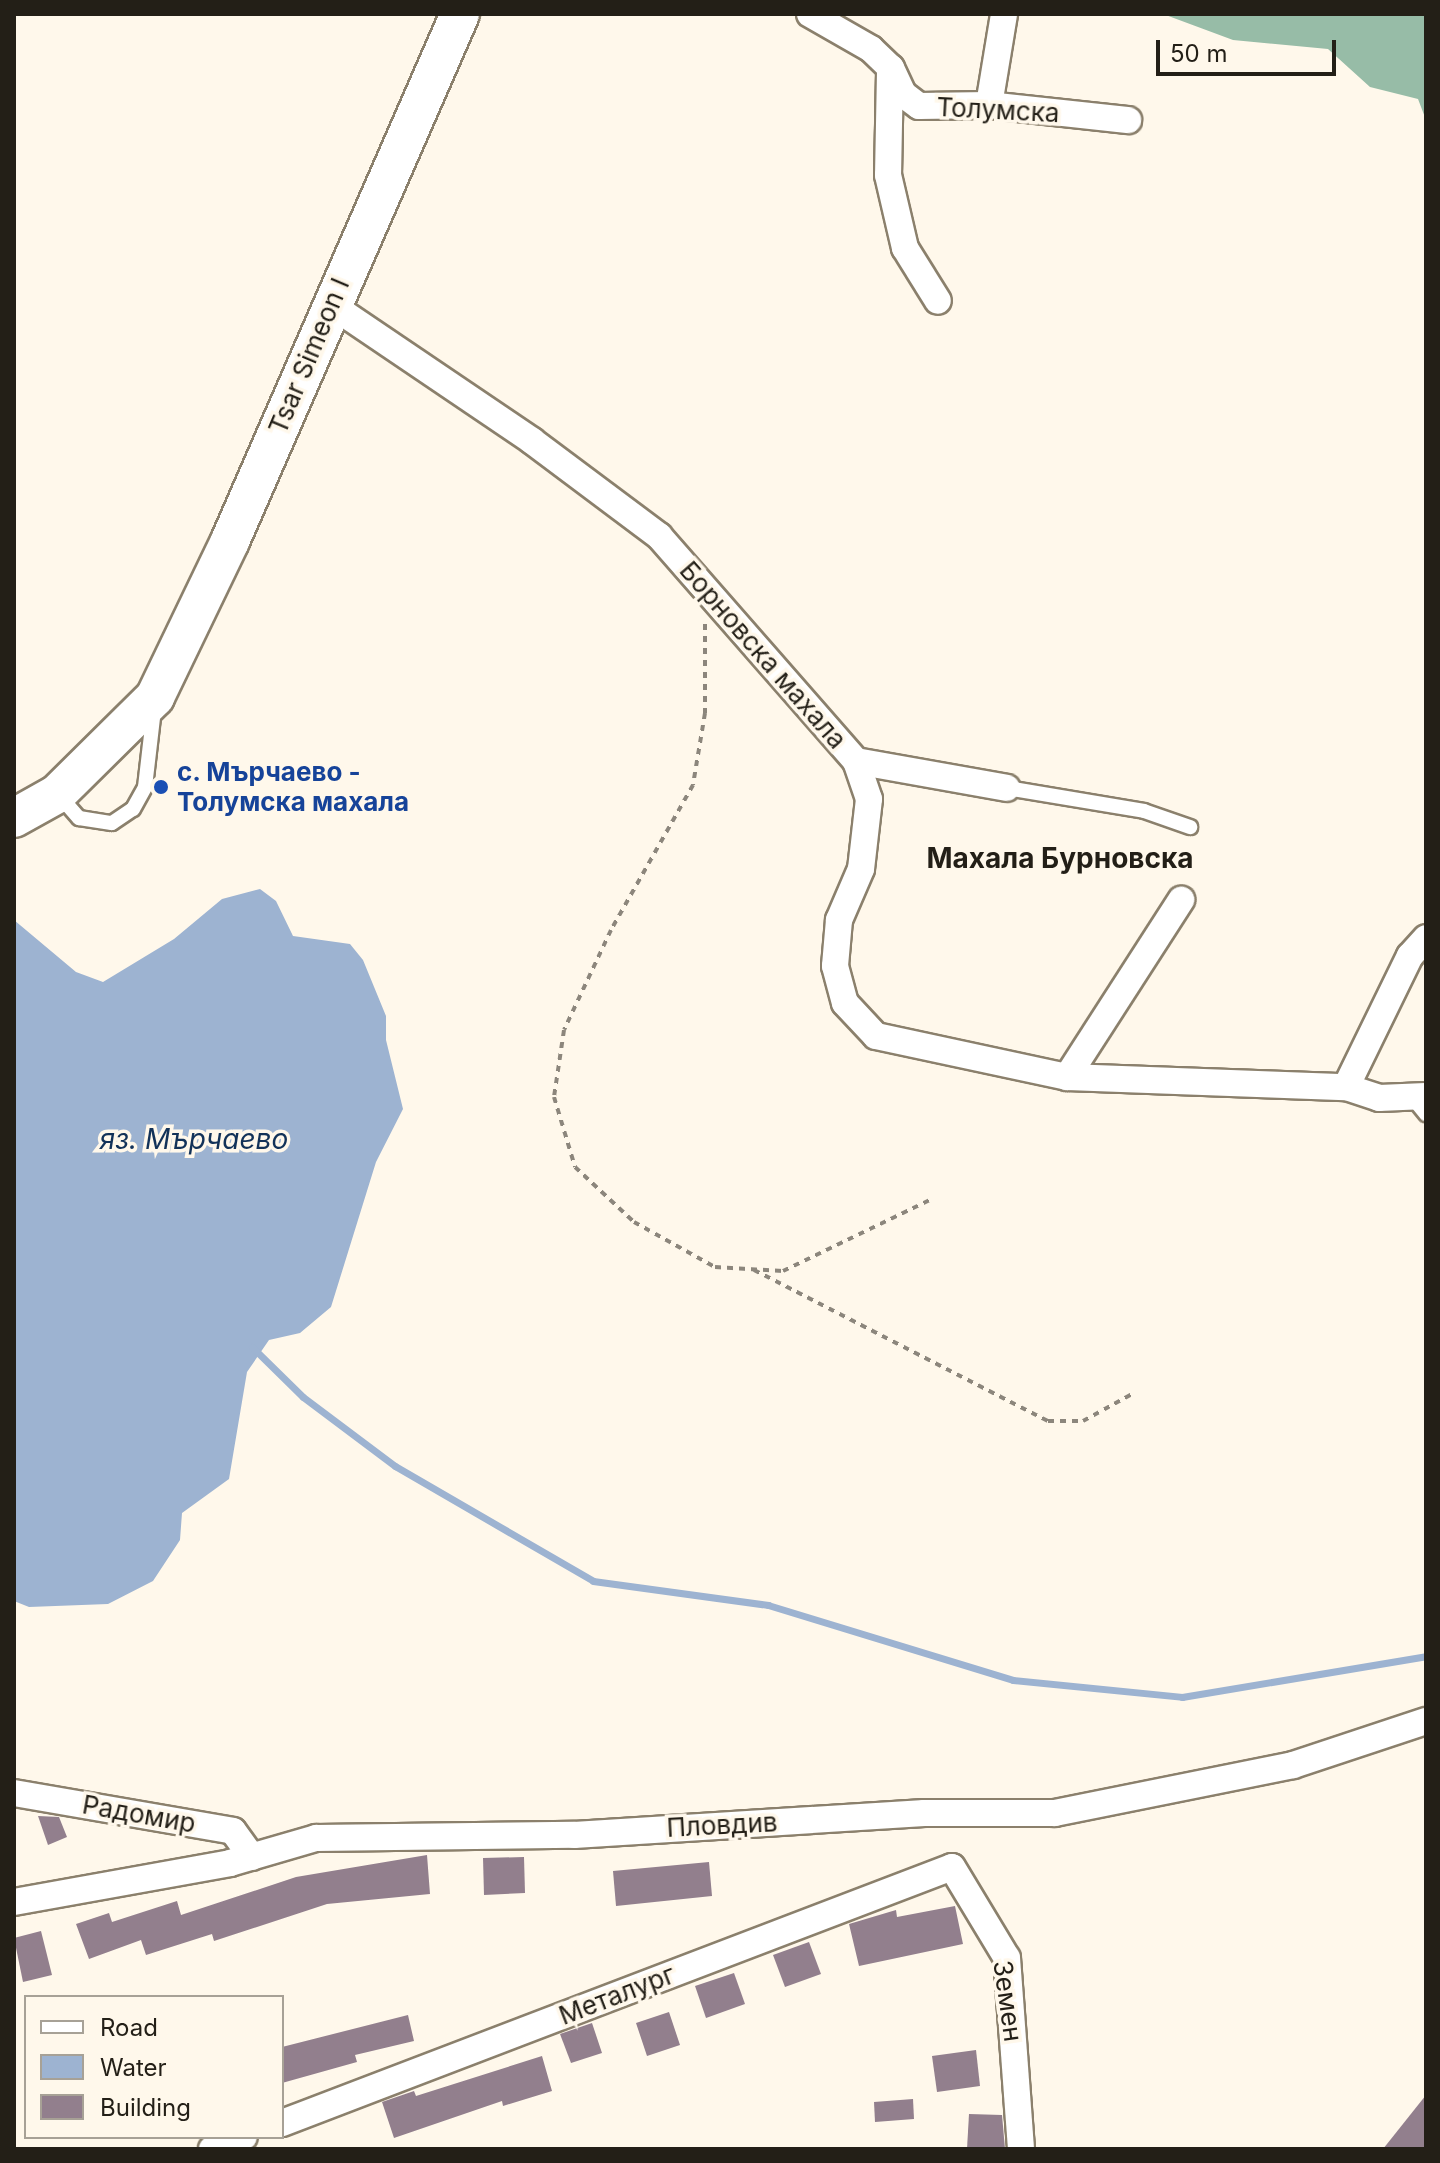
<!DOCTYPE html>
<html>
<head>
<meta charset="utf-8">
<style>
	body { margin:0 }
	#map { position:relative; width:1440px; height:2163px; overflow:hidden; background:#fff8eb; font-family:Inter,sans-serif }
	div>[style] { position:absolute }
	.forest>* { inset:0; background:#97bca7 }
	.water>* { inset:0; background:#9db3d1 }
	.stream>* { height:7px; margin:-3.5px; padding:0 3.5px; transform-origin:3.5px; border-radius:3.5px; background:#9db3d1 }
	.building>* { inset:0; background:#927f8d }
	.path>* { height:4px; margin-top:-2px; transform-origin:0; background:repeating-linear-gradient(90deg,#8c867c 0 6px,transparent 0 12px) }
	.roads { filter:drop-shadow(2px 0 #8b806c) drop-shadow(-2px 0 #8b806c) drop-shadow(0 2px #8b806c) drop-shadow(0 -2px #8b806c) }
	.lane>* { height:14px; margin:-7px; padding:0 7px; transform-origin:7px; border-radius:7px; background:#fff }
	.street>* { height:26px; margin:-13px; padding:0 13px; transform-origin:13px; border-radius:13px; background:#fff }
	.secondary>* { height:38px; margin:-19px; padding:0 19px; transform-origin:19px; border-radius:19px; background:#fff }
	.dots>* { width:22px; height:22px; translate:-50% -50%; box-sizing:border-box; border:4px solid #fff8eb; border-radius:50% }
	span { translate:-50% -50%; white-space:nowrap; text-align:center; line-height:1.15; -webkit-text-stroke:7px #fff8eb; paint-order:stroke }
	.street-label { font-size:26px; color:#231f17 }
	.transit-label { font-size:26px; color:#164399; font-weight:700 }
	.left { translate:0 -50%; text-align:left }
	.neighbourhood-label { font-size:28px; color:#231f17; font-weight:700 }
	.water-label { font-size:28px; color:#123259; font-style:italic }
	.frame { position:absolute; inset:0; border:16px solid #231f17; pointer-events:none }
	.legend { position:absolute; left:24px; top:1995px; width:260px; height:144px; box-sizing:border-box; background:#fff8eb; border:2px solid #a7a196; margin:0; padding:10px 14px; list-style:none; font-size:24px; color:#231f17 }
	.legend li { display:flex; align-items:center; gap:16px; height:40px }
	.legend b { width:40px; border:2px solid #a7a196 }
	.scale { position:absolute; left:1156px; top:40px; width:180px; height:36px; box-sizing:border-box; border:4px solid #231f17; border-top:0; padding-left:10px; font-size:24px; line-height:28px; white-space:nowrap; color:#231f17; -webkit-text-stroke:6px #fff8eb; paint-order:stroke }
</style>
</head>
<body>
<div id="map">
	<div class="forest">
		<i style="clip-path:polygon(1163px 14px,1426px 14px,1426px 120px,1418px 99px,1370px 87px,1328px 49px,1233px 40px)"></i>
	</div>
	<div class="water">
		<i style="clip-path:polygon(260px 889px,276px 901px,293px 936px,350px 944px,363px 960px,386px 1016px,386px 1040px,403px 1109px,376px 1162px,331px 1307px,300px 1333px,269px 1340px,247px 1372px,229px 1479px,182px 1513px,180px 1540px,153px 1581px,108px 1604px,29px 1607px,14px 1601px,14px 920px,76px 972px,103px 982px,174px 939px,222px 899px)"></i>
	</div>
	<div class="stream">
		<i style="left:252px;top:1347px;width:71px;rotate:44.4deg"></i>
		<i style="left:303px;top:1397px;width:115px;rotate:36.9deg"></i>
		<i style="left:395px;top:1466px;width:229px;rotate:30.1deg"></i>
		<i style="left:593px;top:1581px;width:177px;rotate:7.8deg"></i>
		<i style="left:768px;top:1605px;width:256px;rotate:17deg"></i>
		<i style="left:1013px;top:1680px;width:170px;rotate:5.7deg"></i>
		<i style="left:1182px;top:1697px;width:247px;rotate:-9.5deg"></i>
	</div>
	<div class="building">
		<i style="clip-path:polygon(38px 1816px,59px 1817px,67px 1837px,48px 1845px)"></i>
		<i style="clip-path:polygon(427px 1855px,430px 1894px,327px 1904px,214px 1941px,212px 1934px,146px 1955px,141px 1940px,89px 1959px,76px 1924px,109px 1913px,112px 1922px,177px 1901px,181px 1915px,296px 1877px)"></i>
		<i style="clip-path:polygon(524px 1857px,525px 1893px,484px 1895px,483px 1858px)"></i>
		<i style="clip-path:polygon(709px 1862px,712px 1896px,616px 1906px,613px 1871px)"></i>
		<i style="clip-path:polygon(955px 1906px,963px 1944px,859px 1966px,849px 1924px,896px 1910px,897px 1917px)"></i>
		<i style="clip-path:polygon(41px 1931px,52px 1975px,23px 1982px,14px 1938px)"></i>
		<i style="clip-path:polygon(809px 1942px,821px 1974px,785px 1987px,773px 1955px)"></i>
		<i style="clip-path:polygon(734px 1973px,745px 2004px,706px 2018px,695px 1986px)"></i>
		<i style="clip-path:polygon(669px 2012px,680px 2045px,647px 2056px,636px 2023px)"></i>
		<i style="clip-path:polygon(408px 2015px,414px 2041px,355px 2055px,357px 2062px,282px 2083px,282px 2047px)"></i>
		<i style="clip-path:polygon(592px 2023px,602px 2053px,571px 2063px,560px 2034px)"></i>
		<i style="clip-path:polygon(976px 2050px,980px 2086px,937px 2092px,932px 2056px)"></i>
		<i style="clip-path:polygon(542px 2056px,552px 2091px,503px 2106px,502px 2101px,394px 2138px,382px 2102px,414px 2091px,416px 2096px)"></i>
		<i style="clip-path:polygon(1426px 2095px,1426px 2149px,1383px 2149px)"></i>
		<i style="clip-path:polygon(913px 2099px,914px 2119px,875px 2122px,874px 2102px)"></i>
		<i style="clip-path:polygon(969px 2114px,1002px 2115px,1005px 2149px,967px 2149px)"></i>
	</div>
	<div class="path">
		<i style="left:705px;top:624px;width:89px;rotate:90deg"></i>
		<i style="left:705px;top:713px;width:73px;rotate:99.5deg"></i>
		<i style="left:693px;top:785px;width:167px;rotate:119.5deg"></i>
		<i style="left:611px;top:930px;width:110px;rotate:115.2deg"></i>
		<i style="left:564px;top:1030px;width:68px;rotate:98.5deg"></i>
		<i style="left:554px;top:1097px;width:73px;rotate:73.3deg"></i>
		<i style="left:575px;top:1167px;width:81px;rotate:43deg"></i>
		<i style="left:634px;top:1222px;width:93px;rotate:29.1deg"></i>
		<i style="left:715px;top:1267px;width:68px;rotate:3.4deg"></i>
		<i style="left:783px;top:1271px;width:163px;rotate:-25.8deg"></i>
		<i style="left:754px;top:1270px;width:331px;rotate:27.2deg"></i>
		<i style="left:1048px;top:1421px;width:35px"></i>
		<i style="left:1083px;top:1421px;width:56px;rotate:-28.9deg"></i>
	</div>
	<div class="roads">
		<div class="lane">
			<i style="left:1007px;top:788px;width:139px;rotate:9.5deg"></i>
			<i style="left:1144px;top:811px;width:49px;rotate:19.2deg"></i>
			<i style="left:58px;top:794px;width:32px;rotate:49deg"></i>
			<i style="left:79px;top:818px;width:33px;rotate:9deg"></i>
			<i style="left:112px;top:823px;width:25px;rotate:-34deg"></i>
			<i style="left:133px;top:809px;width:25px;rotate:-61deg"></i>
			<i style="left:145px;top:787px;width:79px;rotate:-83.4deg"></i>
			<i style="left:1413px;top:1098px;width:21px;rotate:51deg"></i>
		</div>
		<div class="street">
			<i style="left:810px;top:14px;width:70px;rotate:29.8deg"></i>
			<i style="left:871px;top:49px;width:28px;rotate:44deg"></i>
			<i style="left:891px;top:68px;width:29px;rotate:65deg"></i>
			<i style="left:903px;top:94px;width:20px;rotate:37deg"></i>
			<i style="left:919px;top:106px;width:70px;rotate:-0.8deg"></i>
			<i style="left:989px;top:105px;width:140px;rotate:6.2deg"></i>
			<i style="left:890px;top:72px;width:103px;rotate:91.1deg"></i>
			<i style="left:888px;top:175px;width:75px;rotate:76.9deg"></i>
			<i style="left:905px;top:248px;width:62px;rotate:58.1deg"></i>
			<i style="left:989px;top:105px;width:92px;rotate:-80.6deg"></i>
			<i style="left:330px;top:304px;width:244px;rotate:34.1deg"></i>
			<i style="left:532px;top:441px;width:159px;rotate:36.8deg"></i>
			<i style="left:659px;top:536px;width:299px;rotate:48.8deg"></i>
			<i style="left:856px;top:761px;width:40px;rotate:71.1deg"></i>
			<i style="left:869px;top:799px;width:70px;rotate:96.5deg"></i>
			<i style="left:861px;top:869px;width:56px;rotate:113.3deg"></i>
			<i style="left:839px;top:920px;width:46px;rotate:95deg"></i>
			<i style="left:835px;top:966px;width:38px;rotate:75deg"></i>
			<i style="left:845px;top:1003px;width:45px;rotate:46.8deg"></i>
			<i style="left:876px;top:1036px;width:195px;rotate:12.1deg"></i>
			<i style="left:1067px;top:1077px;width:279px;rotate:2.1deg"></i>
			<i style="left:1346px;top:1087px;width:35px;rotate:18deg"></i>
			<i style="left:1379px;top:1098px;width:47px;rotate:-2.4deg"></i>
			<i style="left:856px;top:761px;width:153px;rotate:10.1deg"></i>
			<i style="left:1067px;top:1077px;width:211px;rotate:-57.2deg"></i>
			<i style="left:1346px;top:1087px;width:146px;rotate:-64deg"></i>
			<i style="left:1410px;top:956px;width:24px;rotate:-48deg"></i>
			<i style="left:14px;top:1793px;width:222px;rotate:9.8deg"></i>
			<i style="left:233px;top:1831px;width:32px;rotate:54deg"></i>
			<i style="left:14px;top:1902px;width:219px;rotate:-10.2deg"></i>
			<i style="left:230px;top:1863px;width:90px;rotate:-16.2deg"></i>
			<i style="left:316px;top:1838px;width:258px;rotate:-0.7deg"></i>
			<i style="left:574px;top:1835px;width:351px;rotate:-3.6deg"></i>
			<i style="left:924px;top:1813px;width:131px"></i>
			<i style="left:1055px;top:1813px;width:243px;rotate:-11.4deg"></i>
			<i style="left:1293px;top:1765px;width:140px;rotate:-18.3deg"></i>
			<i style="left:282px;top:2123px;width:717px;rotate:-20.91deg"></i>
			<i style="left:952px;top:1867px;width:106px;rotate:58.9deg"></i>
			<i style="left:1007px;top:1958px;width:192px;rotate:85.8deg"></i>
			<i style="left:212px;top:2149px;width:34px;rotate:-21deg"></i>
		</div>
		<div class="secondary">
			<i style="left:14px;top:818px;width:49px;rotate:-29.2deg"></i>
			<i style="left:57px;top:794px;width:138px;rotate:-44.7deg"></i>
			<i style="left:155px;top:697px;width:173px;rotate:-64.3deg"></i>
			<i style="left:230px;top:541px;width:575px;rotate:-66.42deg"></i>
		</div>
	</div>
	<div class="dots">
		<i style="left:161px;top:787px;background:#1a4fb4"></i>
	</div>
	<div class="street-label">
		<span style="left:998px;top:110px;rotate:3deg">Толумска</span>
		<span style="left:309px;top:356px;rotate:-67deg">Tsar Simeon I</span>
		<span style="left:763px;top:655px;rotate:49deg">Борновска махала</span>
		<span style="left:139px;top:1814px;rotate:10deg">Радомир</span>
		<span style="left:722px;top:1825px;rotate:-3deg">Пловдив</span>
		<span style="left:617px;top:1995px;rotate:-21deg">Металург</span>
		<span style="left:1008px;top:2001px;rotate:82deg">Земен</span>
	</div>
	<div class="transit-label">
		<span class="left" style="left:177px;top:787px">с. Мърчаево -<br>Толумска махала</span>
	</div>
	<div class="neighbourhood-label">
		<span style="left:1060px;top:858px">Махала Бурновска</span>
	</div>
	<div class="water-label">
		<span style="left:194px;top:1139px">яз. Мърчаево</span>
	</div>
	<div class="frame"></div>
	<ul class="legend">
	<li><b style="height:10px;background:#fff"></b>Road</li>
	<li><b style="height:22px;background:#9db3d1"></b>Water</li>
	<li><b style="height:22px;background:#927f8d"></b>Building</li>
	</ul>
	<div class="scale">50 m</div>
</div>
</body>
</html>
